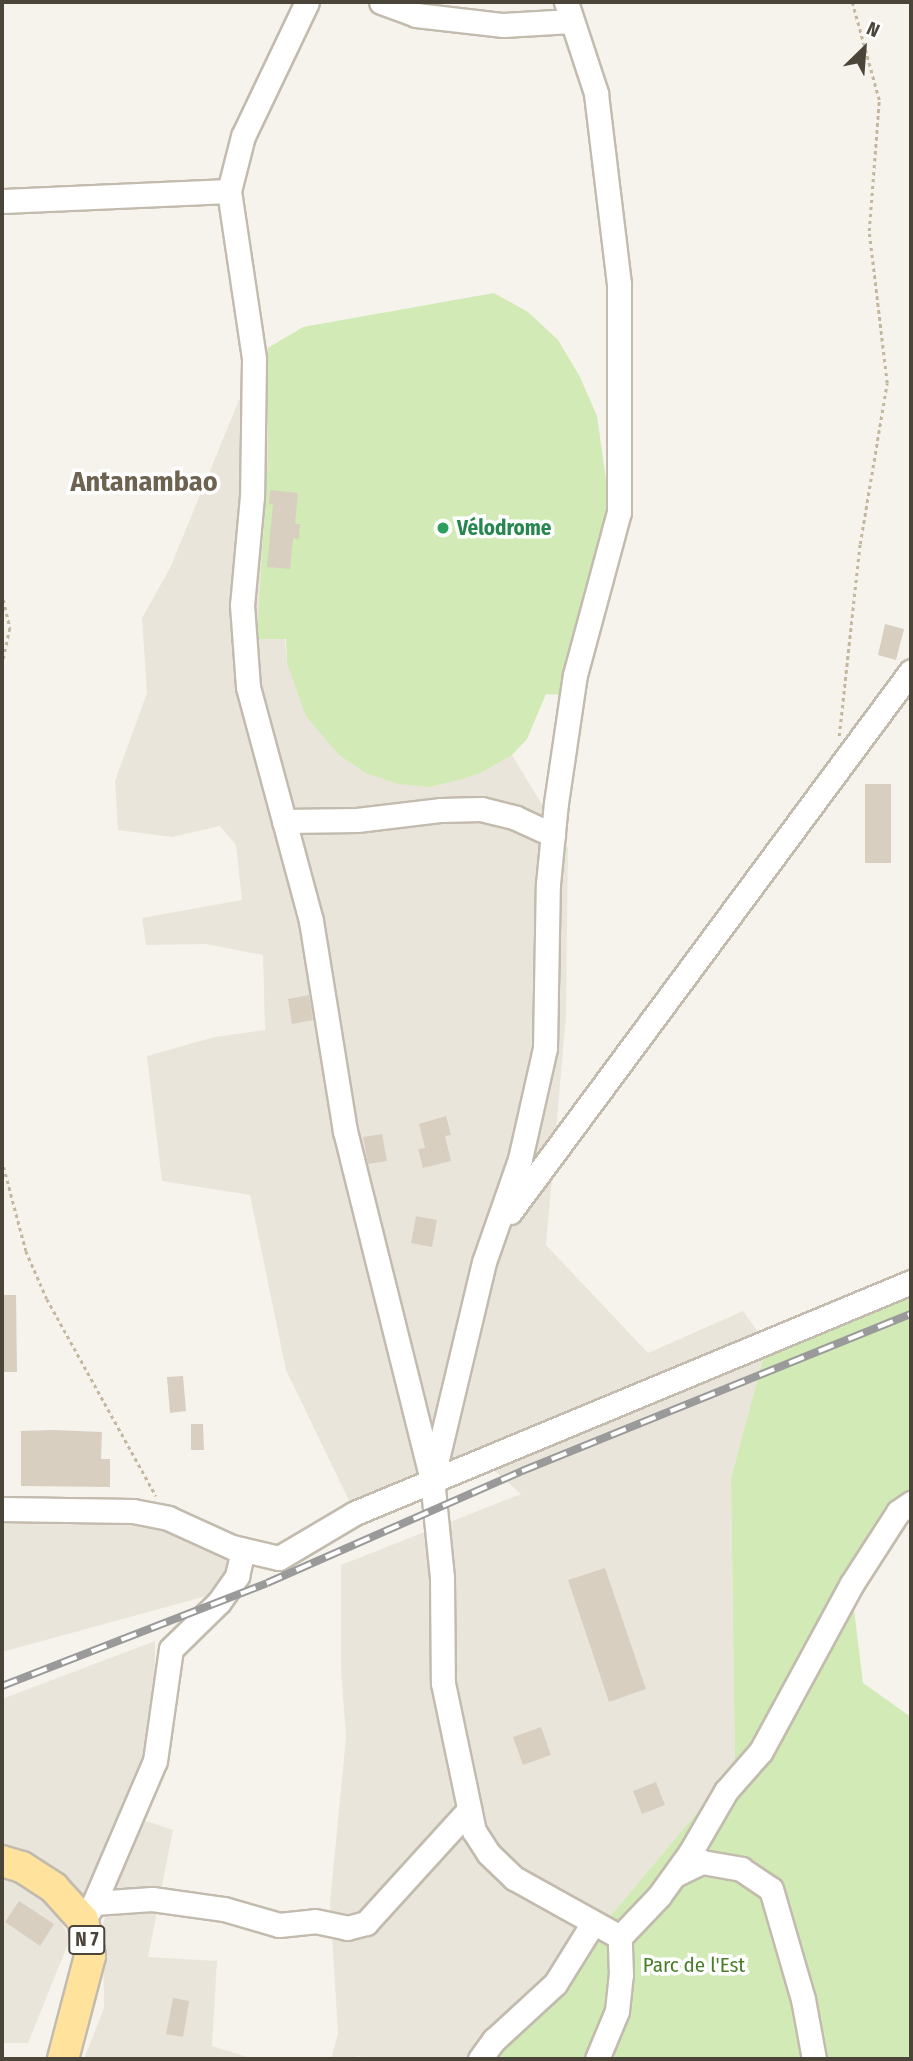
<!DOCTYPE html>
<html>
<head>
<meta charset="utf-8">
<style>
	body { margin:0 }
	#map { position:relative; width:913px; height:2061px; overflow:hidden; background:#f6f3ec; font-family:"Fira Sans Condensed",sans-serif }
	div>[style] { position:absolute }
	.residential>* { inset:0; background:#eae5da }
	.green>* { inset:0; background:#d2eab5 }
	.building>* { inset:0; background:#d8cfc1 }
	.path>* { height:2.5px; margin-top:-1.25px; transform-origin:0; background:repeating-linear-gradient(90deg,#c4b79f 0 3.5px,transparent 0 7px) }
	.roads { filter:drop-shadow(2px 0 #c2bbae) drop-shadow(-2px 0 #c2bbae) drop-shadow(0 2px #c2bbae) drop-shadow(0 -2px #c2bbae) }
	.minor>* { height:23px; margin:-11.5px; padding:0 11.5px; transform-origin:11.5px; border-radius:11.5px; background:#fff }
	.major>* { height:30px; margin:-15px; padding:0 15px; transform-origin:15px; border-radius:15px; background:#ffe39c }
	.rail>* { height:8px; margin-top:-4px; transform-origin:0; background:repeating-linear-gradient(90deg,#fff 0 16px,#9a9a9a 0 32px); box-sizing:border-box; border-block:2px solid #9a9a9a }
	.dots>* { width:19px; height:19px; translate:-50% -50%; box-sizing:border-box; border:4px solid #fff; border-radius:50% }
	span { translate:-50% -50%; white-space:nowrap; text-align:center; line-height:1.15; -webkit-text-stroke:7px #fff; paint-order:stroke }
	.shield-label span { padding:2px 5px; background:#fff; border:2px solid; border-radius:5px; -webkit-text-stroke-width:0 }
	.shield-label { font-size:19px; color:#4b4439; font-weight:700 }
	.leisure-label { font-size:21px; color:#27864d; font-weight:700 }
	.left { translate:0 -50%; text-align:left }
	.park-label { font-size:21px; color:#4a7f2a }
	.district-label { font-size:28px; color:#6e6250; font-weight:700 }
	.frame { position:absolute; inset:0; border:4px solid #4b4439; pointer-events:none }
	.north { position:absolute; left:829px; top:14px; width:70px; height:70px; -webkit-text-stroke:5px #fff; paint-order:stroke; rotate:25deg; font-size:19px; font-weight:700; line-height:28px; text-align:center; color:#4b4439 }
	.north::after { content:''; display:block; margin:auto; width:24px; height:32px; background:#4b4439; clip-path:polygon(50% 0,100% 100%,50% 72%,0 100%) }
</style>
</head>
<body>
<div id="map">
	<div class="residential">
		<i style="clip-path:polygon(268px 348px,268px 459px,287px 663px,374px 775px,398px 784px,436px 786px,481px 773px,512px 755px,568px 848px,566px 1016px,546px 1245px,648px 1353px,743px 1311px,767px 1344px,731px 1478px,735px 1767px,491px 2059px,373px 2059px,357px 2056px,359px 2059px,331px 2059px,338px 2034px,330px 1903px,346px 1737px,341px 1669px,341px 1565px,521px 1494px,471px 1450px,384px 1490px,355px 1513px,286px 1370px,250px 1195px,162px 1181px,147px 1056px,215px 1037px,265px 1030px,263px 955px,206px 944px,146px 945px,142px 918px,242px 900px,236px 845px,220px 826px,172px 837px,118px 830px,115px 781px,147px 693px,142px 618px,170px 568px,239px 400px)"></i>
		<i style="clip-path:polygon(2px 1519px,135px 1520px,223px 1553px,231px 1575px,210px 1595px,2px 1652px)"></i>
		<i style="clip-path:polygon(155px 1641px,155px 1667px,145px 1749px,82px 1900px,2px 1849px,2px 1699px)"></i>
		<i style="clip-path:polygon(140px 1819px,173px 1830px,148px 1957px,217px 1961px,212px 2046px,254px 2059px,84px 2059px,104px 2008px,103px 1923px)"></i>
		<i style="clip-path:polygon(2px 1873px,50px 1902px,70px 1939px,28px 2043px,2px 2043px)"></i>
	</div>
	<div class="green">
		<i style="clip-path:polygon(494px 293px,528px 312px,558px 340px,580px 377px,597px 416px,608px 494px,600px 561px,563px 695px,546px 694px,527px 739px,512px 755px,481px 773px,459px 780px,430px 787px,398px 784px,366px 773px,339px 755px,306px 716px,287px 663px,286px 639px,257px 639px,268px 459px,268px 348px,303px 327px)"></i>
		<i style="clip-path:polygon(911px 1282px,911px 1503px,851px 1585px,863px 1683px,911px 1717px,911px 2059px,491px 2059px,735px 1767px,731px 1478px,767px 1344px)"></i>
	</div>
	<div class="building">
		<i style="clip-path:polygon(270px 490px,298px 493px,295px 524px,300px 524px,299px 539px,293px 538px,290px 569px,267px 567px,273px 504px,269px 504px)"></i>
		<i style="clip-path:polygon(885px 624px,904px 629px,896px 660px,878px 655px)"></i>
		<i style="clip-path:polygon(865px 784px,891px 784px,891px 863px,865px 863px)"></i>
		<i style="clip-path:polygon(309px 995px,313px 1020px,292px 1024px,288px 999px)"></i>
		<i style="clip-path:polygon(446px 1116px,451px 1135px,445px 1136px,451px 1161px,423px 1168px,418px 1149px,425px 1148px,419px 1124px)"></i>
		<i style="clip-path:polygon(382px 1134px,387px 1161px,368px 1164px,363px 1137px)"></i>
		<i style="clip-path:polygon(416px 1216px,437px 1220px,432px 1247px,411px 1243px)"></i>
		<i style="clip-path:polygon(2px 1295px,16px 1295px,17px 1372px,2px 1372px)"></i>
		<i style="clip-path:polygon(183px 1376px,186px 1411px,170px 1413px,167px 1377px)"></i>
		<i style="clip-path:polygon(191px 1424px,203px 1424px,204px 1450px,191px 1450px)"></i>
		<i style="clip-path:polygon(53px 1430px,102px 1432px,101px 1459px,110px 1459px,110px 1487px,21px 1486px,21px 1431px)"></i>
		<i style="clip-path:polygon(605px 1568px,646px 1689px,609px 1702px,568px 1580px)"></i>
		<i style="clip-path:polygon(541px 1727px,551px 1755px,523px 1765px,513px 1737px)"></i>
		<i style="clip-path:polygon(656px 1782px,665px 1805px,642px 1814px,633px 1791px)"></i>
		<i style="clip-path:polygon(19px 1901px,54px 1924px,40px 1946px,5px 1922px)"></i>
		<i style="clip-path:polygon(173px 1998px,189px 2001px,183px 2037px,166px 2034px)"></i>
	</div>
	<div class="path">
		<i style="left:2px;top:593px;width:36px;rotate:77deg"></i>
		<i style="left:10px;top:628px;width:38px;rotate:102deg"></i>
		<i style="left:839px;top:736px;width:193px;rotate:-83.8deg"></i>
		<i style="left:860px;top:544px;width:163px;rotate:-80.5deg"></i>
		<i style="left:887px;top:383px;width:153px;rotate:-96.8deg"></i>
		<i style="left:869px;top:231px;width:131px;rotate:-85.6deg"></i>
		<i style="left:879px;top:100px;width:102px;rotate:-105.4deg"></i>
		<i style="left:2px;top:1160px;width:94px;rotate:75.2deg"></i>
		<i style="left:26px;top:1251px;width:52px;rotate:66.4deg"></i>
		<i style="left:47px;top:1299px;width:225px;rotate:61deg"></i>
	</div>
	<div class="roads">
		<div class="minor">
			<i style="left:307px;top:2px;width:148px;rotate:115.5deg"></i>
			<i style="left:243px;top:136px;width:57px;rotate:104.3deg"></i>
			<i style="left:229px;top:191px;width:170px;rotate:81.5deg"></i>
			<i style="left:254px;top:359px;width:137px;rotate:90.8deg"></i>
			<i style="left:252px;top:496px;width:109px;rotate:95.2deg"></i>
			<i style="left:242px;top:605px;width:82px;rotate:85.8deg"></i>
			<i style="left:248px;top:687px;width:242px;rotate:74.9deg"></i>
			<i style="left:311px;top:921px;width:213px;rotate:80.8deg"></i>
			<i style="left:345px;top:1131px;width:359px;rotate:76deg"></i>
			<i style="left:432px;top:1479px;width:100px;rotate:84.2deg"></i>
			<i style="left:442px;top:1578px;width:105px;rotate:89.5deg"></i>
			<i style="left:443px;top:1683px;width:151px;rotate:78.2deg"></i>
			<i style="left:474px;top:1831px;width:27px;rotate:57deg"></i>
			<i style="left:489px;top:1854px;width:35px;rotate:44deg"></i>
			<i style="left:514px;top:1878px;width:121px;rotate:29.1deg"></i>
			<i style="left:381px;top:2px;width:37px;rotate:20deg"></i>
			<i style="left:416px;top:15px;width:88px;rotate:6.6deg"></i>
			<i style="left:503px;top:25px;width:69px;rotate:-3.3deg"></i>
			<i style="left:2px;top:201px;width:227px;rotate:-2.5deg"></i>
			<i style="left:284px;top:821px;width:73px;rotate:-0.8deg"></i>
			<i style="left:357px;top:820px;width:85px;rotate:-6.8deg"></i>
			<i style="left:441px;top:810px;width:40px;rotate:-1.4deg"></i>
			<i style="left:481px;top:809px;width:36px;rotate:14deg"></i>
			<i style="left:516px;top:818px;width:41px;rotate:24.7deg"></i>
			<i style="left:510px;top:1212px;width:673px;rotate:-53.45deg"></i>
			<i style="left:433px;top:1476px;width:220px;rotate:-76.6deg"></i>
			<i style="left:484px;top:1262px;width:109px;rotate:-70.7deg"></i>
			<i style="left:520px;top:1159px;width:114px;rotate:-77.3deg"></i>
			<i style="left:545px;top:1048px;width:164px;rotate:-89deg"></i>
			<i style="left:548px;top:884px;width:81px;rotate:-84.4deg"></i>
			<i style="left:556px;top:803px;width:129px;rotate:-81.6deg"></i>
			<i style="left:575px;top:675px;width:169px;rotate:-74.9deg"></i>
			<i style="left:619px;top:512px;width:228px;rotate:-90deg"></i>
			<i style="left:619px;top:284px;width:192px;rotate:-96.9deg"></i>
			<i style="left:596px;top:93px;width:96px;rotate:-108.2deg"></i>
			<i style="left:2px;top:1509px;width:131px;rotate:0.9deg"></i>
			<i style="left:133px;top:1511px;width:36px;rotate:11deg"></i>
			<i style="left:168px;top:1518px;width:70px;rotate:24.4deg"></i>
			<i style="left:232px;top:1547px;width:48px;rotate:13.2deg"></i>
			<i style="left:279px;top:1558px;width:88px;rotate:-30.6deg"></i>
			<i style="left:355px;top:1513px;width:602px;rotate:-22.56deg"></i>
			<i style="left:677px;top:1874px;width:28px;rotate:-26deg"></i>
			<i style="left:702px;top:1862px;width:40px;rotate:10deg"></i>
			<i style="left:741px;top:1869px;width:36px;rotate:34deg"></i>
			<i style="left:771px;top:1889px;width:115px;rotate:73.8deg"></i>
			<i style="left:803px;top:1999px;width:61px;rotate:79.6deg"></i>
			<i style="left:94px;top:1903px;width:155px;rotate:-66.8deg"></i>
			<i style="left:155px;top:1761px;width:113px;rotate:-81.9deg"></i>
			<i style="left:171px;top:1649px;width:67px;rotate:-44.4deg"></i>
			<i style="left:219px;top:1602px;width:32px;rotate:-55deg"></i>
			<i style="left:237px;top:1576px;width:27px;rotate:-77deg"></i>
			<i style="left:83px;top:1920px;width:20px;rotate:-57deg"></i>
			<i style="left:94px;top:1903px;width:58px;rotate:-3.9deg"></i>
			<i style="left:152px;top:1899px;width:73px;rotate:7.9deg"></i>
			<i style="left:224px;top:1909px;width:57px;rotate:16.2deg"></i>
			<i style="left:279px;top:1925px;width:36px;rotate:-6deg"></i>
			<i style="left:315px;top:1921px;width:33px;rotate:12deg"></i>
			<i style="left:347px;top:1928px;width:20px;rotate:-15deg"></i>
			<i style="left:366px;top:1923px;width:153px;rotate:-47.7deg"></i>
			<i style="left:480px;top:2059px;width:24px;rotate:-54deg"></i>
			<i style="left:494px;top:2040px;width:83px;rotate:-42.6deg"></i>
			<i style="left:555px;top:1984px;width:72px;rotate:-58.1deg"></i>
			<i style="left:597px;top:2059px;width:52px;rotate:-67.4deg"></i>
			<i style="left:617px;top:2011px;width:36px;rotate:-84deg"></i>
			<i style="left:621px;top:1975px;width:38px;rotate:-92deg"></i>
			<i style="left:620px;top:1937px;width:57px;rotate:-46.4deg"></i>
			<i style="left:659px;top:1896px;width:53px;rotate:-54.2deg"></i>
			<i style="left:690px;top:1853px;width:72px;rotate:-59.9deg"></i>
			<i style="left:726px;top:1791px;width:53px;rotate:-48.8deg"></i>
			<i style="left:761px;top:1751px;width:189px;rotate:-61.5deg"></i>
			<i style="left:851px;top:1585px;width:87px;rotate:-57.2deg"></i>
			<i style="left:898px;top:1512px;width:16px;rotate:-35deg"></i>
		</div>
		<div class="major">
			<i style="left:2px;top:1861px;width:21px;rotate:17deg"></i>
			<i style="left:22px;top:1867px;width:38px;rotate:33deg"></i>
			<i style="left:54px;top:1888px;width:43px;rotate:47.8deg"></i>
			<i style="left:83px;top:1920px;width:37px;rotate:79deg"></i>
			<i style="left:90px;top:1956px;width:106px;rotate:104.7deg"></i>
		</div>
	</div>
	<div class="rail">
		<i style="left:2px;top:1686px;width:284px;rotate:-21.2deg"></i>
		<i style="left:267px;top:1583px;width:279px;rotate:-23.7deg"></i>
		<i style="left:522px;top:1471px;width:419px;rotate:-22deg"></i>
	</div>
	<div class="dots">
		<i style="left:443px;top:528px;background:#2e9e5b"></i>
	</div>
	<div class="shield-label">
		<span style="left:87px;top:1940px">N 7</span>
	</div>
	<div class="leisure-label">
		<span class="left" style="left:457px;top:528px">Vélodrome</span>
	</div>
	<div class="park-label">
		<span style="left:694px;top:1965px">Parc de l'Est</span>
	</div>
	<div class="district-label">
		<span style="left:144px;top:482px">Antanambao</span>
	</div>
	<div class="frame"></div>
	<div class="north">N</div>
</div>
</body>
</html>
